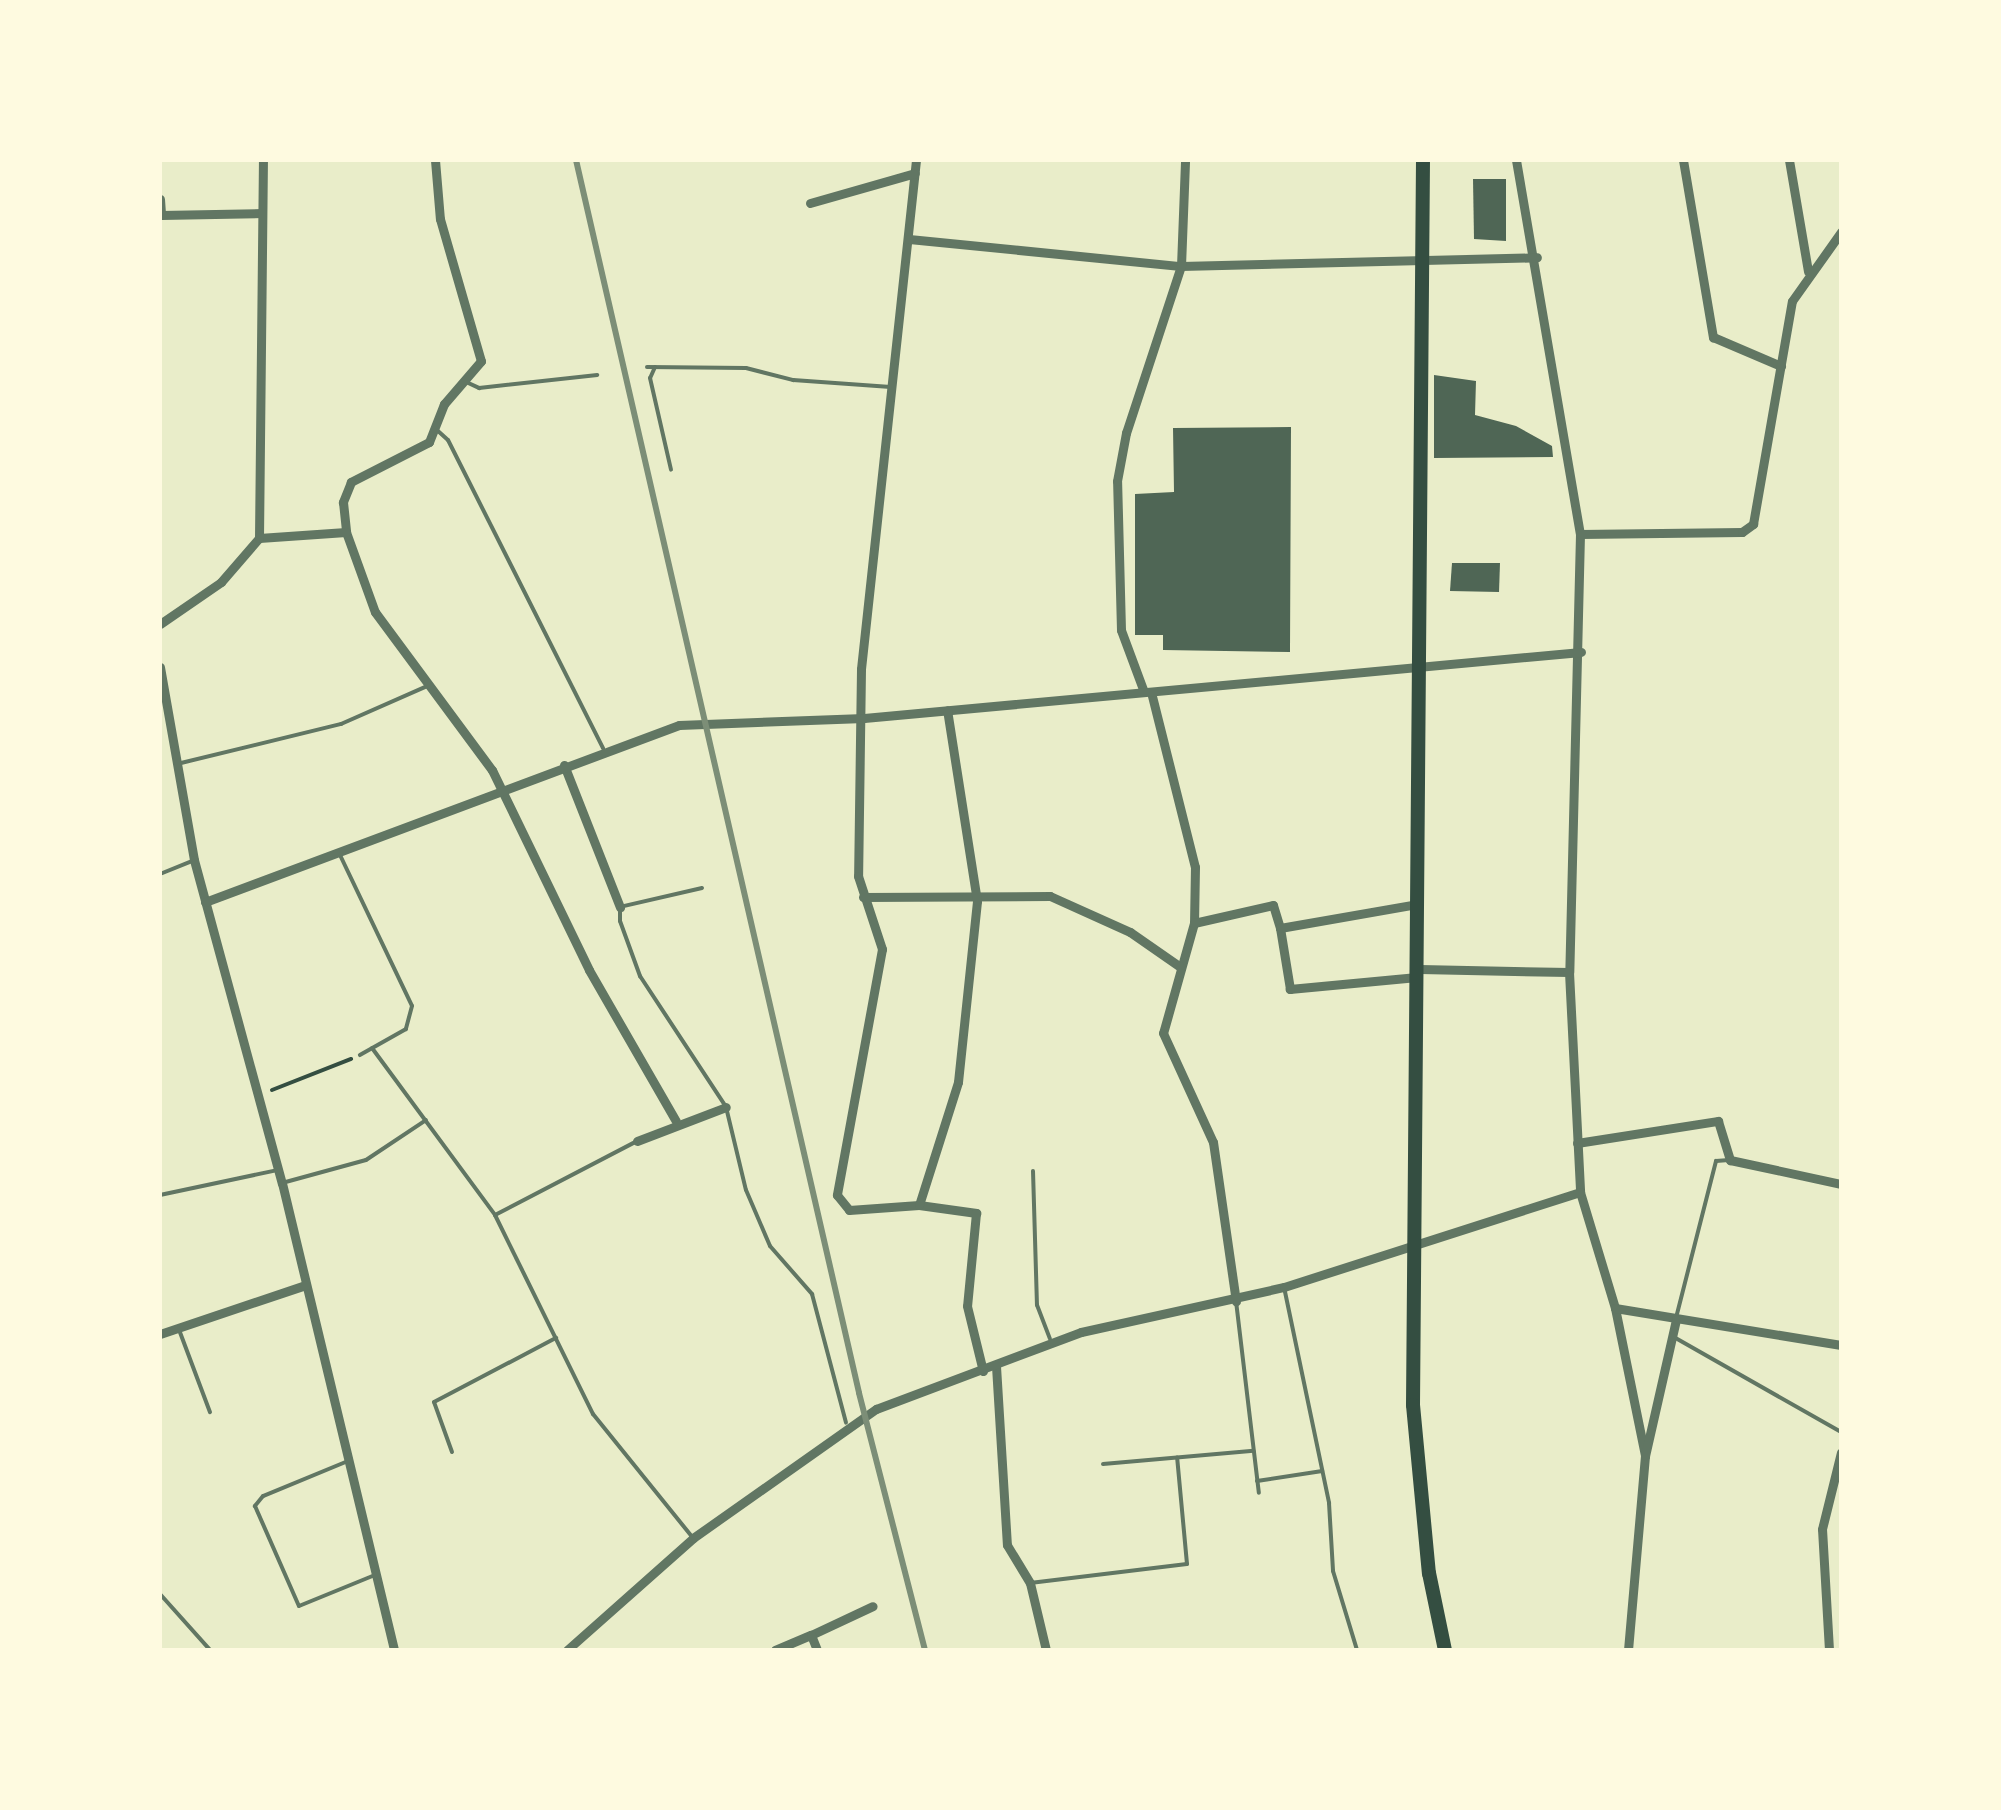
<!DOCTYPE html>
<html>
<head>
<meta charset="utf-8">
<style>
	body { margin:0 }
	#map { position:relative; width:2001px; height:1810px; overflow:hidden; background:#e9edc9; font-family:"PT Sans Narrow",sans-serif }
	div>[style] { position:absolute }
	.building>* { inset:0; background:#4f6655 }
	.path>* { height:4px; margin:-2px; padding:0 2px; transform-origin:2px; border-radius:2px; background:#344e41 }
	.service>* { height:4px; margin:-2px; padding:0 2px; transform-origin:2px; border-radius:2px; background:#617663 }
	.minor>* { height:9px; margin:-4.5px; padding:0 4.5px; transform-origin:4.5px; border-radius:4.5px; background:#617663 }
	.primary>* { height:14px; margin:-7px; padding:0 7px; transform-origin:7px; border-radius:7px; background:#344e41 }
	.rail>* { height:6px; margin:-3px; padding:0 3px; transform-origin:3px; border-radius:3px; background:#7c8e77 }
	span { translate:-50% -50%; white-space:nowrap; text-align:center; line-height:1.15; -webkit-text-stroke:8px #fefae0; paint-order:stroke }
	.frame { position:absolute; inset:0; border:162px solid #fefae0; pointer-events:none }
</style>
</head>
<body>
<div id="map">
	<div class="building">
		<i style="clip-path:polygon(1473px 179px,1506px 179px,1506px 241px,1474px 239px)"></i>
		<i style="clip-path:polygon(1434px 375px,1476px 381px,1475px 415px,1516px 426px,1552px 446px,1553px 457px,1434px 458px)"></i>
		<i style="clip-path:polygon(1291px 427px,1290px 652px,1163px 650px,1163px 635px,1135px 635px,1135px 494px,1174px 492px,1173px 428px)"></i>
		<i style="clip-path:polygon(1452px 563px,1500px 563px,1499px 592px,1450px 591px)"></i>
	</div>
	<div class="path">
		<i style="left:272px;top:1090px;width:85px;rotate:-21.4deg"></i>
	</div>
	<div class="service">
		<i style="left:647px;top:367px;width:99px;rotate:0.6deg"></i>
		<i style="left:746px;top:368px;width:49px;rotate:14.3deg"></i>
		<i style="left:793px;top:380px;width:98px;rotate:4.1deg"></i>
		<i style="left:655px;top:367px;width:12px;rotate:114deg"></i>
		<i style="left:650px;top:378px;width:94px;rotate:77.1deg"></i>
		<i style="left:464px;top:381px;width:17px;rotate:25deg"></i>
		<i style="left:479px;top:388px;width:119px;rotate:-6.3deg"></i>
		<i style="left:438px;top:431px;width:13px;rotate:42deg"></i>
		<i style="left:448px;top:440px;width:345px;rotate:63.3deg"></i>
		<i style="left:181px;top:763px;width:165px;rotate:-13.7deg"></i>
		<i style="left:341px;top:724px;width:94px;rotate:-23.8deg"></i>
		<i style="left:340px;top:855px;width:167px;rotate:64.5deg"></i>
		<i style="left:412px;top:1006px;width:24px;rotate:105deg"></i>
		<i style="left:406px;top:1029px;width:53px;rotate:150.5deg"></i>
		<i style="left:160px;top:874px;width:35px;rotate:-22deg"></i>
		<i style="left:702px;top:888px;width:84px;rotate:167deg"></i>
		<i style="left:620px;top:907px;width:14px;rotate:90deg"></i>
		<i style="left:620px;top:921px;width:59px;rotate:70deg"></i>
		<i style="left:640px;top:976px;width:157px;rotate:56.7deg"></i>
		<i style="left:726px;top:1107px;width:85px;rotate:76.5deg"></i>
		<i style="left:746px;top:1190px;width:61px;rotate:66.8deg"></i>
		<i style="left:770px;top:1246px;width:64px;rotate:48.8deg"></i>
		<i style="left:812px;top:1294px;width:133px;rotate:75.2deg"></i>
		<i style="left:372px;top:1048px;width:207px;rotate:53.6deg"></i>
		<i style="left:495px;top:1215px;width:160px;rotate:-27.5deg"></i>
		<i style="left:1033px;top:1171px;width:134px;rotate:88.3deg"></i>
		<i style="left:1037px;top:1305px;width:36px;rotate:69deg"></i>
		<i style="left:282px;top:1183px;width:87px;rotate:-15.3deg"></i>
		<i style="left:366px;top:1160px;width:72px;rotate:-33.7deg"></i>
		<i style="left:160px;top:1195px;width:121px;rotate:-12deg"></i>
		<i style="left:495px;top:1215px;width:222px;rotate:63.8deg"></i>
		<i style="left:593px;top:1414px;width:159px;rotate:51.1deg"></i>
		<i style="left:1284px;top:1287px;width:221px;rotate:78.2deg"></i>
		<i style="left:1329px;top:1503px;width:68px;rotate:86.6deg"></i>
		<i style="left:1333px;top:1571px;width:83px;rotate:73.1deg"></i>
		<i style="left:1236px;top:1301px;width:193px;rotate:83.2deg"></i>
		<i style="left:1677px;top:1314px;width:158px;rotate:-75.7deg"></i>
		<i style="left:1716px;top:1161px;width:13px;rotate:-4deg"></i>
		<i style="left:178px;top:1327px;width:91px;rotate:69.4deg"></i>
		<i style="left:1672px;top:1336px;width:194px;rotate:29.6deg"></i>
		<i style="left:452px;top:1452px;width:53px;rotate:-109.8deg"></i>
		<i style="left:434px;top:1402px;width:138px;rotate:-27.7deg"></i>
		<i style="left:348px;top:1461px;width:92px;rotate:157.6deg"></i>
		<i style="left:263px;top:1496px;width:13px;rotate:129deg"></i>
		<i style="left:255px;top:1506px;width:109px;rotate:66.3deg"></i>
		<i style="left:299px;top:1606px;width:82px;rotate:-22.2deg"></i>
		<i style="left:1103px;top:1464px;width:151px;rotate:-5deg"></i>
		<i style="left:1257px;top:1481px;width:66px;rotate:-8.7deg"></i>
		<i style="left:1030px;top:1583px;width:158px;rotate:-6.9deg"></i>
		<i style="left:1187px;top:1564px;width:107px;rotate:-95.3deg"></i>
		<i style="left:160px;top:1594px;width:75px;rotate:48.2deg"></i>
	</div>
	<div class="minor">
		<i style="left:435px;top:160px;width:59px;rotate:85.2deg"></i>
		<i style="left:440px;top:219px;width:148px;rotate:73.9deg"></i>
		<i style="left:481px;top:361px;width:57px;rotate:130.7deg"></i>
		<i style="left:444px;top:404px;width:41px;rotate:111.5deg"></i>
		<i style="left:429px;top:442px;width:88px;rotate:152.9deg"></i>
		<i style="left:351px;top:482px;width:22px;rotate:112deg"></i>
		<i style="left:343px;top:502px;width:30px;rotate:84deg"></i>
		<i style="left:346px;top:532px;width:85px;rotate:70.1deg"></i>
		<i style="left:375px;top:612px;width:197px;rotate:53.5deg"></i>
		<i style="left:492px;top:770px;width:222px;rotate:64.1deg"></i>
		<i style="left:589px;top:970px;width:174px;rotate:60.1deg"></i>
		<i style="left:916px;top:160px;width:512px;rotate:96.17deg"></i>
		<i style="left:861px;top:669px;width:207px;rotate:90.8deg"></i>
		<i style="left:858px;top:876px;width:77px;rotate:71.8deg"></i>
		<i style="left:882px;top:949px;width:250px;rotate:100.4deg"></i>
		<i style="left:837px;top:1195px;width:19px;rotate:51deg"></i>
		<i style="left:849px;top:1210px;width:70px;rotate:-4.1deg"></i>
		<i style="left:919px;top:1205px;width:58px;rotate:8deg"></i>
		<i style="left:976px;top:1213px;width:93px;rotate:95.5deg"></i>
		<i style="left:967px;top:1306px;width:67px;rotate:76.2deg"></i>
		<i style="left:1516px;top:160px;width:379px;rotate:80.3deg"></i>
		<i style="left:1580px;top:534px;width:438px;rotate:91.4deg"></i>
		<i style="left:1569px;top:972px;width:220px;rotate:87.1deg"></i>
		<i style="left:1580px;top:1192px;width:121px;rotate:73.2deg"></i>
		<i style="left:1615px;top:1308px;width:151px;rotate:78.5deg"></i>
		<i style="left:1683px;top:160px;width:180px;rotate:80.4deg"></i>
		<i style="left:1713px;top:337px;width:74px;rotate:23.1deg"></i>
		<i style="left:1789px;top:160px;width:113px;rotate:80.3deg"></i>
		<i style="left:160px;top:199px;width:16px;rotate:86deg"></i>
		<i style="left:161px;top:215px;width:101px;rotate:-1.1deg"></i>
		<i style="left:810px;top:203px;width:109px;rotate:-15.9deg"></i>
		<i style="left:909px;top:239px;width:273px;rotate:5.7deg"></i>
		<i style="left:1181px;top:266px;width:356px;rotate:-1.4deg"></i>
		<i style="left:1580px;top:534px;width:162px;rotate:-0.7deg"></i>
		<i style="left:1742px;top:532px;width:14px;rotate:-36deg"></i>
		<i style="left:1753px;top:524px;width:226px;rotate:-80.1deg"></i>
		<i style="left:1792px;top:301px;width:85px;rotate:-54.6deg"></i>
		<i style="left:259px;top:538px;width:87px;rotate:-3.9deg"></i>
		<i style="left:160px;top:624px;width:74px;rotate:-34.5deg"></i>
		<i style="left:221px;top:582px;width:58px;rotate:-49.2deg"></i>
		<i style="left:259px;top:538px;width:378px;rotate:-89.4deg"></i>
		<i style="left:160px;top:667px;width:196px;rotate:80deg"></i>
		<i style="left:194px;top:860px;width:335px;rotate:74.8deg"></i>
		<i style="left:282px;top:1183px;width:480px;rotate:76.5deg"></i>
		<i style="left:1144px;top:692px;width:66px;rotate:-110.4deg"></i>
		<i style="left:1121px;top:630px;width:149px;rotate:-91.5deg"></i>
		<i style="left:1117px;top:481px;width:49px;rotate:-79.4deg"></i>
		<i style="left:1126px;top:433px;width:176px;rotate:-71.8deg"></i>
		<i style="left:1181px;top:266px;width:106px;rotate:-87.8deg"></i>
		<i style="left:1151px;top:692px;width:180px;rotate:75.9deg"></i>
		<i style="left:1195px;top:867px;width:56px;rotate:91deg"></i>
		<i style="left:1194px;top:923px;width:114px;rotate:105.7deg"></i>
		<i style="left:1163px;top:1033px;width:120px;rotate:65.4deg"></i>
		<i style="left:1213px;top:1142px;width:161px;rotate:81.8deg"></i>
		<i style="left:564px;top:765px;width:153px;rotate:68.5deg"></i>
		<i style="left:863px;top:897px;width:187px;rotate:-0.3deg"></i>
		<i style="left:1050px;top:896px;width:88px;rotate:24.2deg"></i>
		<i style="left:1130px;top:932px;width:60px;rotate:34.8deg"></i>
		<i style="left:205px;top:902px;width:506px;rotate:-20.48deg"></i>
		<i style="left:679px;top:725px;width:185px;rotate:-2.2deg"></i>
		<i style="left:864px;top:718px;width:720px;rotate:-5.26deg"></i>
		<i style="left:1194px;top:923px;width:81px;rotate:-12.8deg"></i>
		<i style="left:1273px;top:905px;width:24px;rotate:73deg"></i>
		<i style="left:1420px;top:969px;width:149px;rotate:1.2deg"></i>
		<i style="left:1417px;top:977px;width:128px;rotate:174.6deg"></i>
		<i style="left:1290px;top:989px;width:62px;rotate:-99.3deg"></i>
		<i style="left:1280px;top:928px;width:140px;rotate:-9.9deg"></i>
		<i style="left:637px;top:1141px;width:95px;rotate:-20.9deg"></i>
		<i style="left:1577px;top:1143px;width:143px;rotate:-8.9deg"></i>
		<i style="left:1718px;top:1121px;width:41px;rotate:72.9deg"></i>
		<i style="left:1730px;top:1160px;width:114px;rotate:12.2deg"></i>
		<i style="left:919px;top:1205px;width:129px;rotate:-72.4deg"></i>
		<i style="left:958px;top:1082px;width:182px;rotate:-84deg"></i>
		<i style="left:977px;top:901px;width:193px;rotate:-98.9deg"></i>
		<i style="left:1615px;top:1308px;width:229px;rotate:9.3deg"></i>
		<i style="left:160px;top:1334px;width:154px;rotate:-18.6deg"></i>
		<i style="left:996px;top:1366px;width:179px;rotate:86.5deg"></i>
		<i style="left:1007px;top:1545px;width:44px;rotate:58.8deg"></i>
		<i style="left:1030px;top:1583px;width:69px;rotate:76.6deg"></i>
		<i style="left:811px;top:1635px;width:68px;rotate:-25.1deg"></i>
		<i style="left:567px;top:1650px;width:169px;rotate:-41.6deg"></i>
		<i style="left:693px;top:1538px;width:224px;rotate:-35.2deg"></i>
		<i style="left:876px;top:1409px;width:219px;rotate:-20.6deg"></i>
		<i style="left:1081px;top:1332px;width:208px;rotate:-12.5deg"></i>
		<i style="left:1284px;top:1287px;width:311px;rotate:-17.8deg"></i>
		<i style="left:775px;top:1650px;width:39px;rotate:-23deg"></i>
		<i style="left:811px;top:1635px;width:16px;rotate:68deg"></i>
		<i style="left:1628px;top:1650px;width:195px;rotate:-85deg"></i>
		<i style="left:1645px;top:1456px;width:140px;rotate:-77.2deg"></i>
		<i style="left:1829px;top:1650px;width:121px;rotate:-93.3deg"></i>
		<i style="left:1822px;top:1529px;width:79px;rotate:-76.1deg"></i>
	</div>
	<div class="primary">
		<i style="left:1423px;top:160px;width:1245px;rotate:90.46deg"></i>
		<i style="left:1413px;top:1405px;width:169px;rotate:84.6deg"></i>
		<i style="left:1429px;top:1573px;width:79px;rotate:78.3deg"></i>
	</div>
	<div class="rail">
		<i style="left:576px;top:160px;width:1265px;rotate:77.07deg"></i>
		<i style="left:859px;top:1393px;width:265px;rotate:75.6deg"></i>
	</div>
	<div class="frame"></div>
</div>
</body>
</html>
